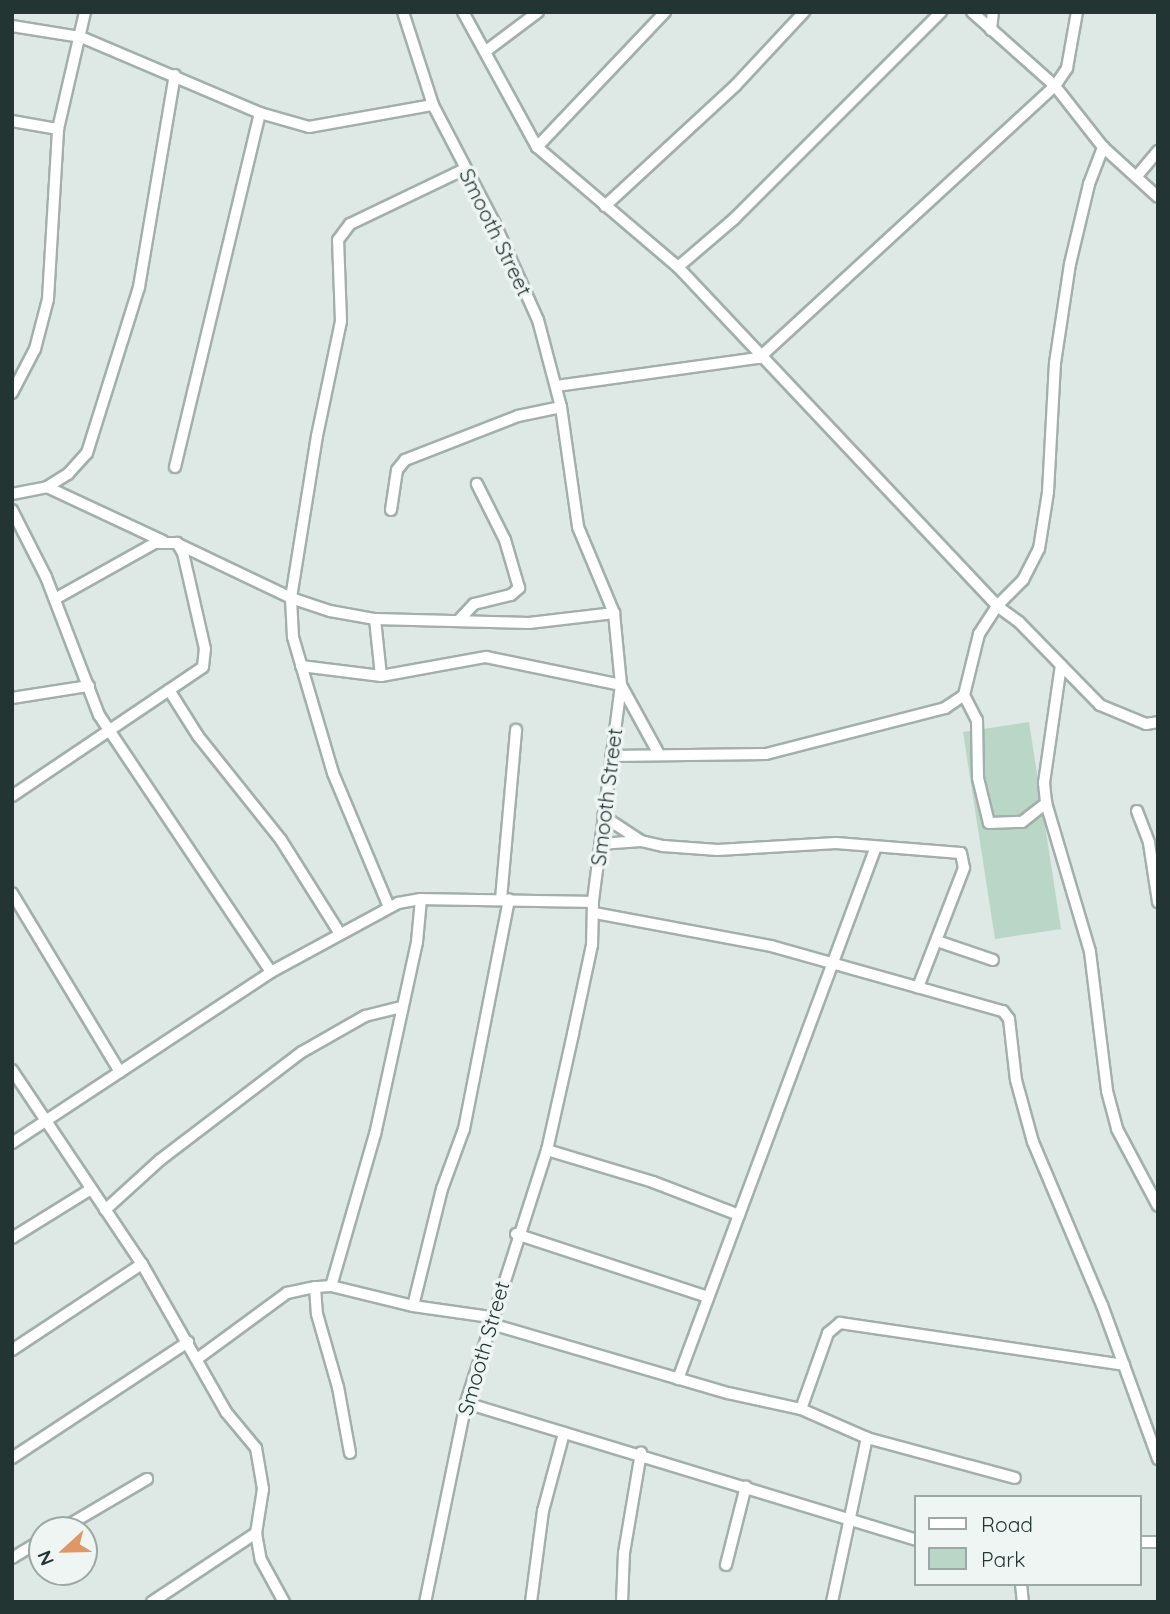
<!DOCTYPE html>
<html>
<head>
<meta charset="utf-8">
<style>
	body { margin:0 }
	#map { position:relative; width:1170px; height:1614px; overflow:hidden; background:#dee8e5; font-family:Quicksand,sans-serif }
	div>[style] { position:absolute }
	.green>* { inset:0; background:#bad6c6 }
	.roads { filter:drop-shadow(2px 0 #a2afac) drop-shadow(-2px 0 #a2afac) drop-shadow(0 2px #a2afac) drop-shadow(0 -2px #a2afac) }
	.minor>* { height:10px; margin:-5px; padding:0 5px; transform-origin:5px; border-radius:5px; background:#fff }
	span { translate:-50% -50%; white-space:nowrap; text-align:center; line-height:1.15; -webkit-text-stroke:7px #eef5f3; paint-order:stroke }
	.street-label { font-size:21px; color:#223533 }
	.frame { position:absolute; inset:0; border:14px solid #223533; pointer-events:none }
	.legend { position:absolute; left:914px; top:1495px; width:228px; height:91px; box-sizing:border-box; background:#eef5f3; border:2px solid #9ca8a6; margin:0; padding:9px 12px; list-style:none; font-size:21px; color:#223533 }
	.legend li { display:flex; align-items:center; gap:14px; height:35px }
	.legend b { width:35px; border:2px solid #9ca8a6 }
	.north { position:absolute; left:28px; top:1516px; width:70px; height:70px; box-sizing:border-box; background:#eef5f3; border:2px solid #9ca8a6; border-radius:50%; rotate:248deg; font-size:19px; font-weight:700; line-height:28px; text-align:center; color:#223533 }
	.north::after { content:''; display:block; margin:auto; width:24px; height:32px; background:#df9765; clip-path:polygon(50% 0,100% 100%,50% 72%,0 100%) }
</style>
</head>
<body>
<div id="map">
	<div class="green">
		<i style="clip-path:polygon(1029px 722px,1061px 929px,995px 939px,963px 732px)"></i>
	</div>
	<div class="roads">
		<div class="minor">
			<i style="left:403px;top:12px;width:98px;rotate:72.1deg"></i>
			<i style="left:433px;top:105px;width:134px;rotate:62.5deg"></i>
			<i style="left:495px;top:224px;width:105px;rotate:65.9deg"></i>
			<i style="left:538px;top:320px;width:90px;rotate:75.2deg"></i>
			<i style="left:561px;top:407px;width:121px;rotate:81.9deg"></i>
			<i style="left:578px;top:527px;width:93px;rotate:67.3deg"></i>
			<i style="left:614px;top:613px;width:72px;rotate:84.4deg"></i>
			<i style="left:621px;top:685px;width:219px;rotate:97.4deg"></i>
			<i style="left:593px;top:902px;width:43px;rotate:91.3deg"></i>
			<i style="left:592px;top:945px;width:91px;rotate:102.1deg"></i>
			<i style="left:573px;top:1034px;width:119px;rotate:102.6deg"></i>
			<i style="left:547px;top:1150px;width:266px;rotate:107.8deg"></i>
			<i style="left:466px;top:1403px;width:203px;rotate:101.6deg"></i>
			<i style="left:463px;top:12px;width:154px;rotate:61.3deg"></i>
			<i style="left:537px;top:147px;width:185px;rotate:40.4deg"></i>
			<i style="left:678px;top:267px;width:465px;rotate:46.7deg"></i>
			<i style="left:997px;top:606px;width:27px;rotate:36deg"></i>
			<i style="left:1019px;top:622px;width:116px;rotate:45.7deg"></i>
			<i style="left:1100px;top:705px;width:50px;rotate:22.4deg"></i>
			<i style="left:1146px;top:724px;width:12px;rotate:-9deg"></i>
			<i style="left:972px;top:12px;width:111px;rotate:41.7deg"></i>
			<i style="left:1055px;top:86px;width:78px;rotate:51.8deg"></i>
			<i style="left:1103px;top:147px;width:74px;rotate:42.3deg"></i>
			<i style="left:12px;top:26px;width:70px;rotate:9.1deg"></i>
			<i style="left:81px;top:37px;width:194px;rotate:23deg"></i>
			<i style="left:260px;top:113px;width:51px;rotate:15.9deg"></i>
			<i style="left:309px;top:127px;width:126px;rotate:-10.1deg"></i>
			<i style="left:991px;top:30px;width:18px;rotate:-84deg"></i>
			<i style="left:486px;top:51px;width:65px;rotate:-36.9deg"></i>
			<i style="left:12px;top:121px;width:47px;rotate:9.9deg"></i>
			<i style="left:537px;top:147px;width:186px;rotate:-46.5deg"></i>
			<i style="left:1137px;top:176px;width:33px;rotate:-50deg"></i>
			<i style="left:605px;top:206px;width:178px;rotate:-42.7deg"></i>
			<i style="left:736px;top:85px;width:100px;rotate:-47deg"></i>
			<i style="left:678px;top:267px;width:74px;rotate:-40.6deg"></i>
			<i style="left:734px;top:219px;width:293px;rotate:-45deg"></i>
			<i style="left:556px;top:386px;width:205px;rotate:-7.9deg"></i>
			<i style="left:759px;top:358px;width:402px;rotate:-42.6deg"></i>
			<i style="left:1055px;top:86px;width:22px;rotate:-56deg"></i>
			<i style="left:1067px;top:68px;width:57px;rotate:-79.9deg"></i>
			<i style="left:12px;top:393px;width:50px;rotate:-62.4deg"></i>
			<i style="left:35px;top:349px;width:52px;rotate:-75.4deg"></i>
			<i style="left:48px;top:299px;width:170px;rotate:-86.6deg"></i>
			<i style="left:58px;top:129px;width:120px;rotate:-77deg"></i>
			<i style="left:175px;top:467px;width:364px;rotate:-76.5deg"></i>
			<i style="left:47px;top:487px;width:128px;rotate:25deg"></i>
			<i style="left:12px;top:494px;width:36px;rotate:-11deg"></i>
			<i style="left:47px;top:487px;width:25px;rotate:-32deg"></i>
			<i style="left:68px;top:474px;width:28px;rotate:-48deg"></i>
			<i style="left:87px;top:453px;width:174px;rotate:-72.6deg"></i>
			<i style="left:139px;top:287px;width:215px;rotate:-80.4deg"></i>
			<i style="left:12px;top:510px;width:75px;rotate:63.1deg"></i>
			<i style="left:46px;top:577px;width:148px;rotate:69deg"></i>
			<i style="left:99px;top:715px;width:309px;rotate:56.2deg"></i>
			<i style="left:391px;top:510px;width:40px;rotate:-81.5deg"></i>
			<i style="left:397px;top:470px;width:13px;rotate:-51deg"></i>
			<i style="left:405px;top:460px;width:121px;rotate:-21.3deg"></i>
			<i style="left:518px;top:416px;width:44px;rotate:-11.8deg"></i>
			<i style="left:178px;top:544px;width:125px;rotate:25.5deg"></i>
			<i style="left:291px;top:598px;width:41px;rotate:18.4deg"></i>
			<i style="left:330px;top:611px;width:46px;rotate:10.1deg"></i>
			<i style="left:375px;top:619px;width:154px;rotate:1.5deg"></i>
			<i style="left:529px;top:623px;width:86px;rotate:-6.7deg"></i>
			<i style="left:375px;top:619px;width:57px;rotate:84deg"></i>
			<i style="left:460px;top:619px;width:21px;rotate:-47deg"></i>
			<i style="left:474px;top:604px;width:38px;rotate:-14deg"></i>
			<i style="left:511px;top:595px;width:11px;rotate:-41deg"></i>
			<i style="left:519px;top:588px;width:50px;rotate:-106.3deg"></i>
			<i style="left:505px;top:540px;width:63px;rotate:-116.6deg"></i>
			<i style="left:1061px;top:665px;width:119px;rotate:98.2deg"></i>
			<i style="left:1044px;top:783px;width:20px;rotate:84deg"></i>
			<i style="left:1046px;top:803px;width:155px;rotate:73.5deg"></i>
			<i style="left:1090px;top:952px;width:140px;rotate:83deg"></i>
			<i style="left:1107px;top:1091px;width:39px;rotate:75deg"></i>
			<i style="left:1117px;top:1129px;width:87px;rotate:62deg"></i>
			<i style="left:301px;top:666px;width:81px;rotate:7.1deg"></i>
			<i style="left:381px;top:676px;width:107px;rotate:-10.3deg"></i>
			<i style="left:486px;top:657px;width:138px;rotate:11.7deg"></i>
			<i style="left:621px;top:685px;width:79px;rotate:61.2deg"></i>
			<i style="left:169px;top:690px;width:54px;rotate:57.8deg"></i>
			<i style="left:198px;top:736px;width:133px;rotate:51.4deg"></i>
			<i style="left:281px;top:840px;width:109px;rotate:57.8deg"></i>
			<i style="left:964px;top:695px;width:28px;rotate:63deg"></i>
			<i style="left:977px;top:720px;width:58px;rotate:89deg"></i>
			<i style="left:978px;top:778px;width:46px;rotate:76.3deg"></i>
			<i style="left:989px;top:823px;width:33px;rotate:-2deg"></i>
			<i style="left:1022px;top:822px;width:31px;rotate:-38deg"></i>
			<i style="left:12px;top:698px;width:78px;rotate:-8.9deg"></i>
			<i style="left:611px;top:756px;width:155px;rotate:-0.7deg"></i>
			<i style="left:766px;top:754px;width:185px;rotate:-14.4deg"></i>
			<i style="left:945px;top:708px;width:23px;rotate:-34deg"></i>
			<i style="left:964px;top:695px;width:63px;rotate:-76.2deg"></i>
			<i style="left:979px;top:634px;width:33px;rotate:-57deg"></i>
			<i style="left:997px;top:606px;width:37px;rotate:-45deg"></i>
			<i style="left:1023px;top:580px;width:35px;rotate:-63deg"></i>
			<i style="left:1039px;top:549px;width:58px;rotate:-81deg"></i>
			<i style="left:1048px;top:492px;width:129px;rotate:-86.9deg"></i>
			<i style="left:1055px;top:363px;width:100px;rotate:-81.4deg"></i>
			<i style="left:1070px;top:264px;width:82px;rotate:-76.6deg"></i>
			<i style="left:1089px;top:184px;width:40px;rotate:-69deg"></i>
			<i style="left:12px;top:796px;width:230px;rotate:-34deg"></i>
			<i style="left:203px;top:667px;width:18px;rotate:-84deg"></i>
			<i style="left:205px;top:649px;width:98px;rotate:-102.9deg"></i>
			<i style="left:183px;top:553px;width:12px;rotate:-121deg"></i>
			<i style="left:177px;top:543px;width:22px;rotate:180deg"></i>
			<i style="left:155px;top:543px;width:115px;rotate:150.8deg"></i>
			<i style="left:1137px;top:811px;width:34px;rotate:69deg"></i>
			<i style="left:1149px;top:843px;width:60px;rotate:81.3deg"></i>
			<i style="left:603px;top:816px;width:45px;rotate:33.3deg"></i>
			<i style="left:641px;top:841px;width:23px;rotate:13deg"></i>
			<i style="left:663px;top:846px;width:55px;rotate:4.2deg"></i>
			<i style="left:718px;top:850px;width:118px;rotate:-3.4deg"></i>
			<i style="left:836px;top:843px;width:125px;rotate:4.6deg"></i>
			<i style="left:961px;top:853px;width:15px;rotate:79deg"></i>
			<i style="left:964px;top:868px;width:128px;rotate:111.1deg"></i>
			<i style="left:600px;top:844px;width:41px;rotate:-4.2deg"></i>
			<i style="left:12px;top:893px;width:209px;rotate:58.9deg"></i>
			<i style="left:421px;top:899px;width:43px;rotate:95.3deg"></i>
			<i style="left:417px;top:942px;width:197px;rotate:102.3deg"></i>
			<i style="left:375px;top:1134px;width:158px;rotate:106.1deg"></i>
			<i style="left:331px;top:1286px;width:84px;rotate:13.7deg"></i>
			<i style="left:413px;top:1306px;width:78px;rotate:8.1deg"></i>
			<i style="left:501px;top:899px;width:170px;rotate:-84.9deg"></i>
			<i style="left:389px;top:907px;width:145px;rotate:-112.7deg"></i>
			<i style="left:333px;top:773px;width:142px;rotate:-106.4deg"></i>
			<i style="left:293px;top:637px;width:39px;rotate:-93deg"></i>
			<i style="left:291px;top:598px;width:164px;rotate:-80.9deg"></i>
			<i style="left:317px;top:436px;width:117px;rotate:-78.2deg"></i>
			<i style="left:341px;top:321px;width:81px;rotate:-92.1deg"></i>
			<i style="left:338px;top:240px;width:20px;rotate:-53deg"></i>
			<i style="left:350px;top:224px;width:127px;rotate:-25.6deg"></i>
			<i style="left:595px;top:913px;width:179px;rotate:10.6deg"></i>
			<i style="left:771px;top:946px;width:241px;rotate:15.7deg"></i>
			<i style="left:1003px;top:1011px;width:10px;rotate:53deg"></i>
			<i style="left:1009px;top:1019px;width:61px;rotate:83.5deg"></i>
			<i style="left:1016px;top:1080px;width:64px;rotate:74.7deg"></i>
			<i style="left:1033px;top:1142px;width:177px;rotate:67.1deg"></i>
			<i style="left:1102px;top:1305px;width:164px;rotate:70deg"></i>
			<i style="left:937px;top:941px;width:59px;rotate:18.7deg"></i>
			<i style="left:12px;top:1070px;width:234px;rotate:56.2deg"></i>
			<i style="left:142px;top:1264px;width:170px;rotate:60.4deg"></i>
			<i style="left:226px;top:1412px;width:47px;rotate:50.2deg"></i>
			<i style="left:256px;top:1448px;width:42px;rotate:80.3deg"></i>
			<i style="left:263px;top:1489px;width:45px;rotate:99deg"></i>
			<i style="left:256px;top:1533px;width:27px;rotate:80deg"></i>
			<i style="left:261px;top:1560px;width:48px;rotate:61.3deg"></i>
			<i style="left:12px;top:1143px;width:310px;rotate:-33.4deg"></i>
			<i style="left:271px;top:972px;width:145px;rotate:-28.5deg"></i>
			<i style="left:398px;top:903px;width:23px;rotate:-10deg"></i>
			<i style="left:421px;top:899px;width:172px;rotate:1deg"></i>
			<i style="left:547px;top:1150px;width:111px;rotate:16.8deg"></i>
			<i style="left:653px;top:1182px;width:92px;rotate:21deg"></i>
			<i style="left:739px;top:1215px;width:390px;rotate:-69.6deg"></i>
			<i style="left:105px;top:1210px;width:74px;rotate:-42.3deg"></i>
			<i style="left:160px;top:1160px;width:178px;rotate:-37.3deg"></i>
			<i style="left:302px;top:1052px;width:73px;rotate:-29.7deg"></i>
			<i style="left:365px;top:1016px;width:37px;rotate:-14deg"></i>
			<i style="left:516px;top:1234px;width:202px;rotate:18.2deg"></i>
			<i style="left:12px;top:1238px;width:93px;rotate:-31.8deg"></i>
			<i style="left:331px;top:1286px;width:16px;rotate:176deg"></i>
			<i style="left:315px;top:1287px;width:27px;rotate:86deg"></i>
			<i style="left:317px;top:1314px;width:76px;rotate:74deg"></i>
			<i style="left:338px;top:1387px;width:67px;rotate:79.7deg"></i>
			<i style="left:413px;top:1306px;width:121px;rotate:-76.1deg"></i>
			<i style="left:442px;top:1189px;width:64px;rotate:-69.9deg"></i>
			<i style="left:464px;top:1129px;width:234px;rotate:-78.9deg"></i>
			<i style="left:488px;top:1323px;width:250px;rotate:16.3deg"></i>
			<i style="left:728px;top:1393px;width:75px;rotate:12.4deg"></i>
			<i style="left:801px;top:1409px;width:72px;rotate:23.7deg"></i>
			<i style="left:867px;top:1438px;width:153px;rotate:15.1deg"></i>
			<i style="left:12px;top:1350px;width:156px;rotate:-33.5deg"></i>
			<i style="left:197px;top:1359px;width:112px;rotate:-36.3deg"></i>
			<i style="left:287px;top:1293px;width:29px;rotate:-12deg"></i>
			<i style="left:678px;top:1379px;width:175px;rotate:-69.6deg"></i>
			<i style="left:466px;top:1403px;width:470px;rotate:16.9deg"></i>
			<i style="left:801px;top:1409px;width:81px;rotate:-70.4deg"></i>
			<i style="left:828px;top:1333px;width:16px;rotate:-40deg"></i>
			<i style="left:840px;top:1323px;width:287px;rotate:8.4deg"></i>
			<i style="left:12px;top:1458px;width:211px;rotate:-33.4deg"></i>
			<i style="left:60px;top:1530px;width:101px;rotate:-30.4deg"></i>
			<i style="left:1140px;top:1542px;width:18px"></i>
			<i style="left:12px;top:1558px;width:35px;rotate:-31deg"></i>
			<i style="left:726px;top:1565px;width:81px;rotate:-75.8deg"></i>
			<i style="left:1021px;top:1584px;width:18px;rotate:84deg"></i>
			<i style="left:152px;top:1602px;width:125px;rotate:-33.6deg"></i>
			<i style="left:531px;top:1602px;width:92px;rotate:-82.5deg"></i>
			<i style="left:543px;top:1511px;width:81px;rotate:-74.9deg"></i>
			<i style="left:622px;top:1602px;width:49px;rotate:-87.7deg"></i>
			<i style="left:624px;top:1553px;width:102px;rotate:-80.4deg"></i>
			<i style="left:832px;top:1602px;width:168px;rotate:-78deg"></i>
		</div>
	</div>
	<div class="street-label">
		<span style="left:496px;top:232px;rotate:64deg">Smooth Street</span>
		<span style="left:606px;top:797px;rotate:-83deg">Smooth Street</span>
		<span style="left:483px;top:1348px;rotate:-74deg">Smooth Street</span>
	</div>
	<div class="frame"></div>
	<ul class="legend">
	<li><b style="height:9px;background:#fff"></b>Road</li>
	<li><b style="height:19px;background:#bad6c6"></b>Park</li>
	</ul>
	<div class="north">N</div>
</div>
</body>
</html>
